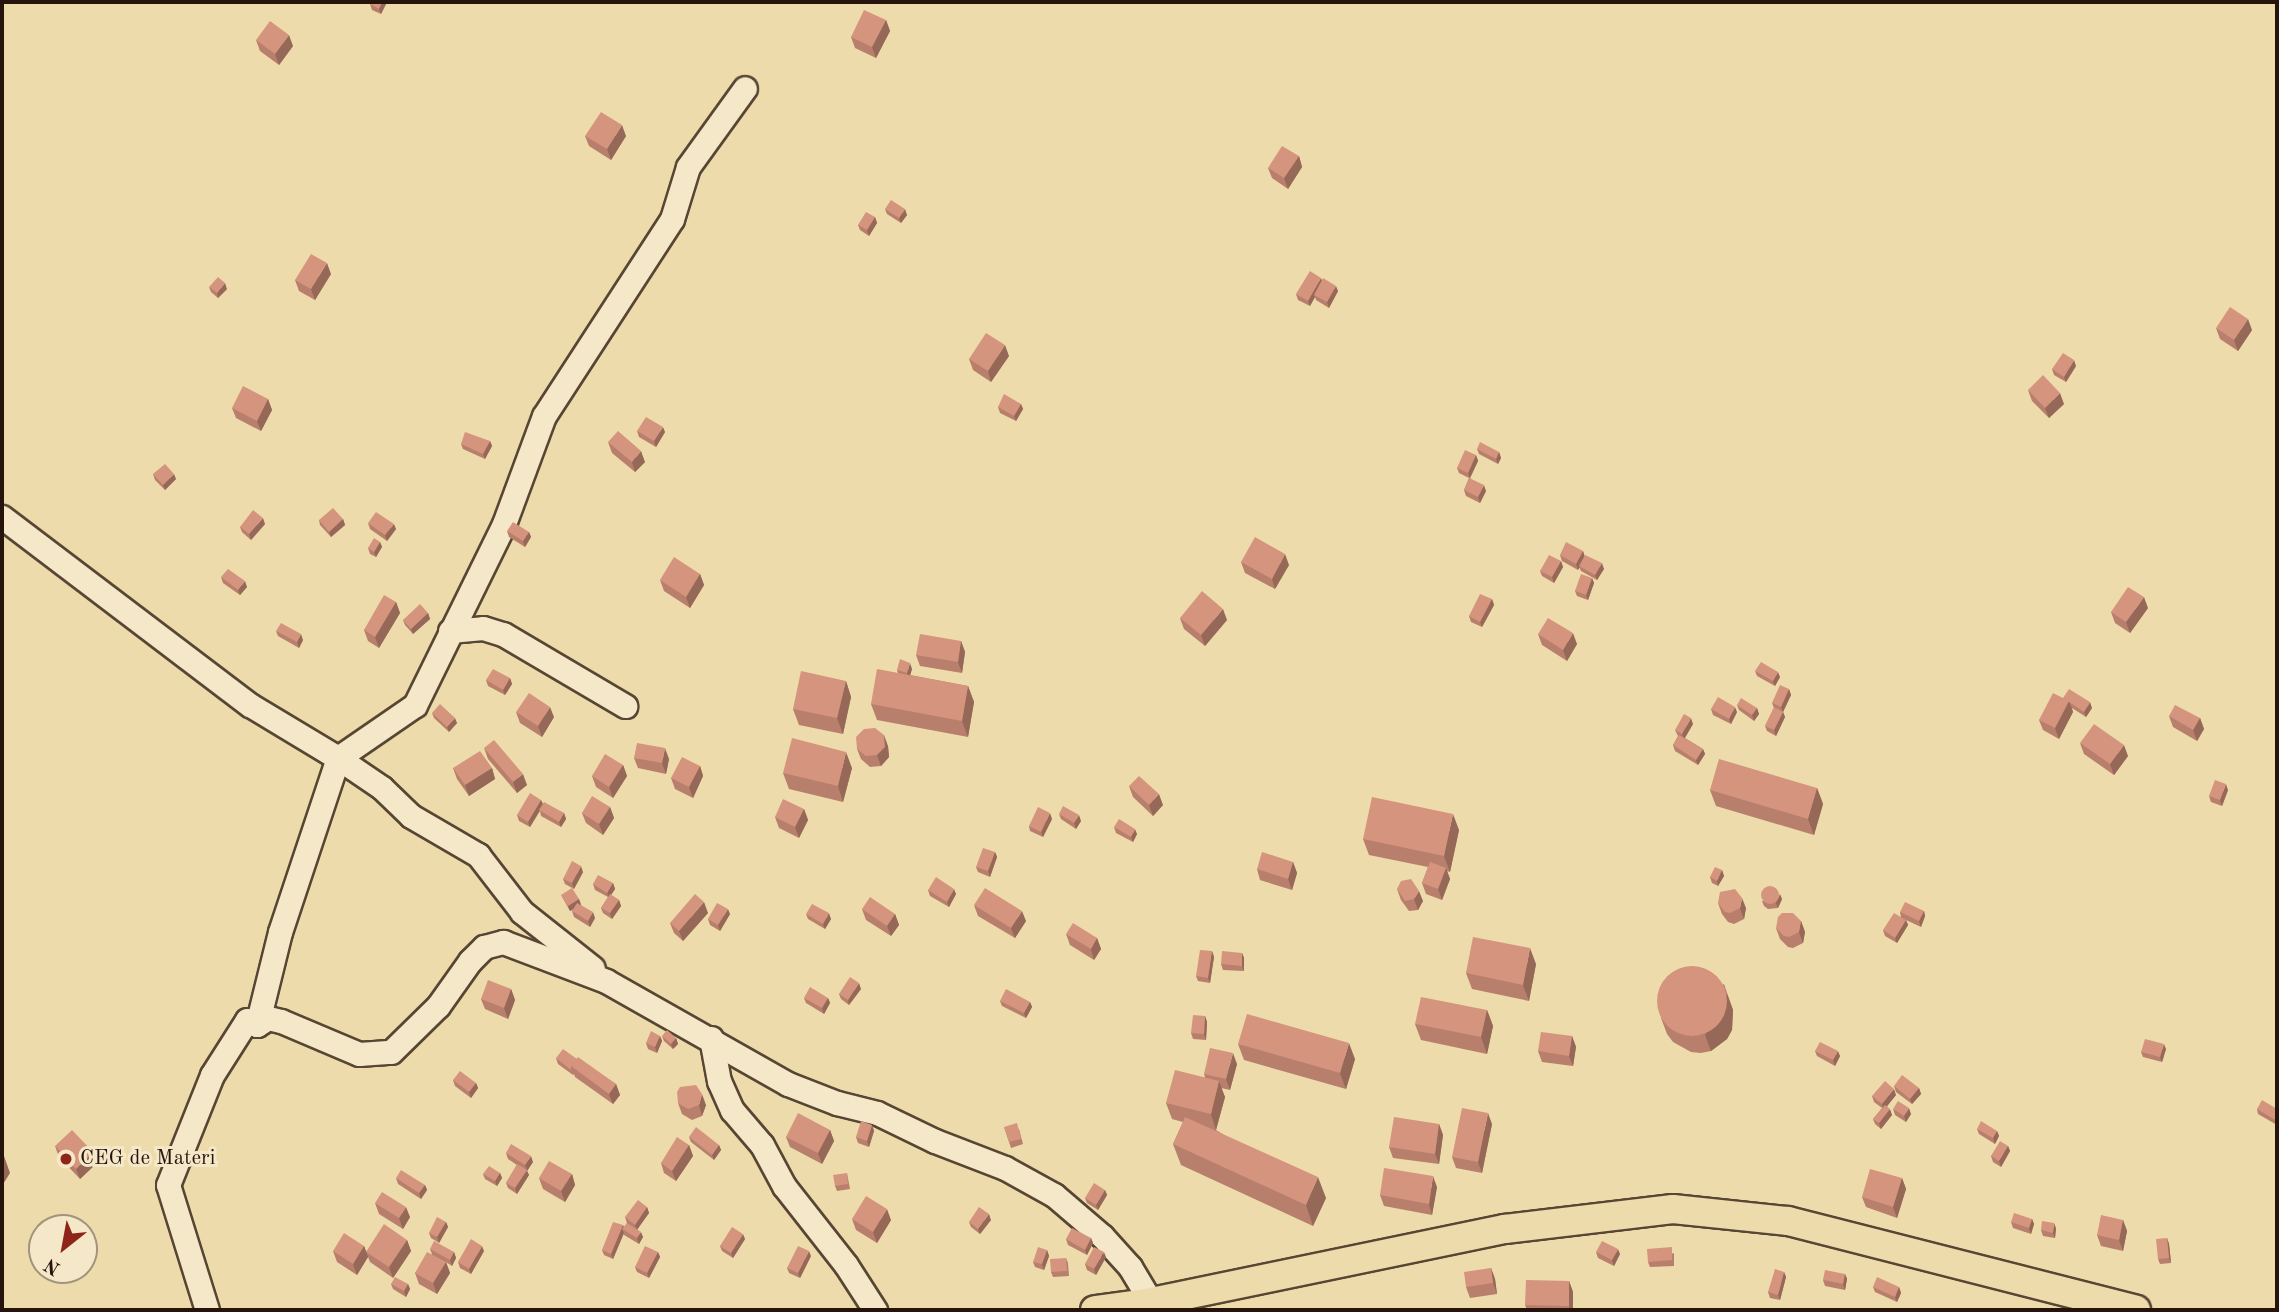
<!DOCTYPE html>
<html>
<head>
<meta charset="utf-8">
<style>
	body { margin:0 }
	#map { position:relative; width:2279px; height:1312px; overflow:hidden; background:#eedbab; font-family:"Old Standard TT",serif }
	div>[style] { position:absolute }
	.roads { filter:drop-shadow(2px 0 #584634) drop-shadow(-2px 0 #584634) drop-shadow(0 2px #584634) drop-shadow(0 -2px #584634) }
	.minor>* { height:23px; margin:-11.5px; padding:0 11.5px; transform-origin:11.5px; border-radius:11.5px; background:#f4e8c8 }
	.major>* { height:28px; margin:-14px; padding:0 14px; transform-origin:14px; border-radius:14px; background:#eedbab }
	.wall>* { inset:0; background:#b77f6c }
	.shaded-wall>* { inset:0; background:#956858 }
	.building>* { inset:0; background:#d5947d }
	.round { border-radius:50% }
	.dots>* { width:19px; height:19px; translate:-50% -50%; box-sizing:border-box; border:4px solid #f4e8c8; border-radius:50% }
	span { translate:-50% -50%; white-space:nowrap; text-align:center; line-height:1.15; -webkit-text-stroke:6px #f4e8c8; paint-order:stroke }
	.poi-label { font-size:21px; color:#26140c }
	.left { translate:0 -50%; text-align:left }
	.frame { position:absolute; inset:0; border:4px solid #26140c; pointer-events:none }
	.north { position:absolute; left:28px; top:1214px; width:70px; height:70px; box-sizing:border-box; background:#f4e8c8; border:2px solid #a2937d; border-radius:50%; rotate:211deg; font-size:19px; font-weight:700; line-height:28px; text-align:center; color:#26140c }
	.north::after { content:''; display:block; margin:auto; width:24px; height:32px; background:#8f2418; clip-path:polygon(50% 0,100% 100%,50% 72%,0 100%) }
</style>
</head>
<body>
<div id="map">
	<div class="roads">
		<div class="minor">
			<i style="left:2px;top:517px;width:311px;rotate:37.2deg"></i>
			<i style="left:250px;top:705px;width:103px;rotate:31.1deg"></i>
			<i style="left:338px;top:758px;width:53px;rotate:34.3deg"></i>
			<i style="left:382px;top:788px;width:40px;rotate:44deg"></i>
			<i style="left:411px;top:816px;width:78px;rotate:30.2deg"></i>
			<i style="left:478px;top:855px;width:72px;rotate:52.3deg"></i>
			<i style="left:522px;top:912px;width:90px;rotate:38.3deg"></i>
			<i style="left:450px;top:631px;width:33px;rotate:-5deg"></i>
			<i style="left:483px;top:628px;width:21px;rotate:17deg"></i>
			<i style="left:503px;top:634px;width:142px;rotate:30.5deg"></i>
			<i style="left:257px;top:1025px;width:96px;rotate:-76.1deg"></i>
			<i style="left:280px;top:932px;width:183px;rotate:-71.6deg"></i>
			<i style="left:338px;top:758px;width:93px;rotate:-34.5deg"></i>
			<i style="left:415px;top:705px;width:202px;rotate:-63.8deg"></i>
			<i style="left:504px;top:524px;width:115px;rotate:-69.7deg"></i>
			<i style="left:544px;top:416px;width:235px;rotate:-57deg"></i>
			<i style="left:672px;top:219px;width:54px;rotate:-72.9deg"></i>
			<i style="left:688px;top:167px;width:97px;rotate:-54.2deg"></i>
			<i style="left:711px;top:1038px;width:44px;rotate:79.5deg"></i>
			<i style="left:719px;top:1081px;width:32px;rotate:66deg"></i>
			<i style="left:732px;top:1110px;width:46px;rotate:49.4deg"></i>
			<i style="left:762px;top:1145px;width:47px;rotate:61.8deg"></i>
			<i style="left:784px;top:1186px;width:100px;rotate:51.9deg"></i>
			<i style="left:846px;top:1265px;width:54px;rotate:57.2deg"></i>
			<i style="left:207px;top:1310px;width:131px;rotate:-107.3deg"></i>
			<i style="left:168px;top:1185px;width:118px;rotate:-68.2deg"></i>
			<i style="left:212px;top:1075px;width:65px;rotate:-57.5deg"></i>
			<i style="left:247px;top:1020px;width:11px;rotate:27deg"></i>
			<i style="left:257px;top:1025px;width:13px;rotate:-32deg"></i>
			<i style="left:268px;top:1018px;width:13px;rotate:13deg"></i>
			<i style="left:281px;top:1021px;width:85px;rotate:22.9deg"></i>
			<i style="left:359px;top:1054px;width:32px;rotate:-4deg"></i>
			<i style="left:391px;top:1052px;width:66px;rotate:-44.4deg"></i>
			<i style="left:438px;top:1006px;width:55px;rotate:-54.6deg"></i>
			<i style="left:470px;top:961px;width:20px;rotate:-45deg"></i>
			<i style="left:484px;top:947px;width:20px;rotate:-15deg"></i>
			<i style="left:503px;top:942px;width:110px;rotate:20.7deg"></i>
			<i style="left:606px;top:981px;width:209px;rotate:29.5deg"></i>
			<i style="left:788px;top:1084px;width:53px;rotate:21.2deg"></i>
			<i style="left:837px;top:1103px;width:41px;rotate:14deg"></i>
			<i style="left:877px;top:1113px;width:64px;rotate:25.8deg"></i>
			<i style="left:935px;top:1141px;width:75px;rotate:21.1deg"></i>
			<i style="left:1005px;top:1168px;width:56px;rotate:28.9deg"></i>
			<i style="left:1054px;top:1195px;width:63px;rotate:40.5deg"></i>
			<i style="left:1102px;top:1236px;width:42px;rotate:47.9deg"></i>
			<i style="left:1130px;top:1267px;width:41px;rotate:59deg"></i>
		</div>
		<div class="major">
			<i style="left:1095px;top:1310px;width:52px;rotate:-7.7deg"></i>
			<i style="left:1147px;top:1303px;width:366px;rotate:-11.7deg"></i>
			<i style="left:1505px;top:1229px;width:169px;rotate:-6.8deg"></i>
			<i style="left:1673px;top:1209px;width:116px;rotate:6deg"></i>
			<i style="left:1788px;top:1221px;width:359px;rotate:14.3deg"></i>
		</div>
	</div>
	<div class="wall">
		<i style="clip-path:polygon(371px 2px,387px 2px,381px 14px,372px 10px,370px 4px)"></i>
		<i style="clip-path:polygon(886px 20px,890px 31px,876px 58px,855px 48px,851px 37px)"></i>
		<i style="clip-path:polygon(256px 40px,293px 46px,279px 65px,260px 51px)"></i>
		<i style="clip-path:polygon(585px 136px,626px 136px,611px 160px,589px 146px)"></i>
		<i style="clip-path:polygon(1299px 156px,1302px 167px,1288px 189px,1272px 178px,1268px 168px)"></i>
		<i style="clip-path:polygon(885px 209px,907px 215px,901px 223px,887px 214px)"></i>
		<i style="clip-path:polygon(875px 217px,877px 223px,869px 236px,860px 230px,858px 225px)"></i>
		<i style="clip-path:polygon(331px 274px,315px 300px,299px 291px,295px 280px)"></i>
		<i style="clip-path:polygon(1322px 280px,1338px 291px,1329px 308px,1316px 300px,1315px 297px,1310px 306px,1298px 300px,1296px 294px)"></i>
		<i style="clip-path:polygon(209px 287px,227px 289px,218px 298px,211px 292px)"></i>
		<i style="clip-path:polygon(2216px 328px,2252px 330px,2238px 351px,2220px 339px)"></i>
		<i style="clip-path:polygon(1009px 356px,991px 382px,973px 370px,969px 359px)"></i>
		<i style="clip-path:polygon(2076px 366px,2066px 382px,2054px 375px,2052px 369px)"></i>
		<i style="clip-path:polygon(2028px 390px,2064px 404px,2049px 418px,2032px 401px)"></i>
		<i style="clip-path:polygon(268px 399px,272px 410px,261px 431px,236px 418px,232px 408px)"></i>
		<i style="clip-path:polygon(1021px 404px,1023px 409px,1016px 421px,1000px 413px,998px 407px)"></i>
		<i style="clip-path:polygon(637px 431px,665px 432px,656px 447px,639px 437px)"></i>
		<i style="clip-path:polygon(490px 441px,492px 446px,485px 459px,463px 449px,461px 444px)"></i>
		<i style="clip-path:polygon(608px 442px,645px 462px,635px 472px,612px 453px)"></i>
		<i style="clip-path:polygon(1477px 449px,1499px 452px,1501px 458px,1498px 464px,1479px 454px)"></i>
		<i style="clip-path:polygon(1476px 455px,1478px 461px,1470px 478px,1486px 491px,1480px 503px,1466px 496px,1464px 490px,1469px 478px,1459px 473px,1457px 468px)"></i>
		<i style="clip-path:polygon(153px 474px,176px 479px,165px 490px,155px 480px)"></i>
		<i style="clip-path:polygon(343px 519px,345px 525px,331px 537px,320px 525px,319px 520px)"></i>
		<i style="clip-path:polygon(368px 523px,396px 529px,387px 541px,370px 529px)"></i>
		<i style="clip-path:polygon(265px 524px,251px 540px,242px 532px,240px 527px)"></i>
		<i style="clip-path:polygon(507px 531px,529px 532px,531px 537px,525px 547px,509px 537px)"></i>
		<i style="clip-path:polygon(380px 542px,382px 547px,376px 557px,370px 554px,368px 548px)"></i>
		<i style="clip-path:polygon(1583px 551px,1584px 556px,1604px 569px,1597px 580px,1581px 571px,1579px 567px,1578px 570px,1562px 561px,1560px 555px)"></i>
		<i style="clip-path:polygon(1561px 561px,1563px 567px,1554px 583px,1542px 576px,1540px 571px)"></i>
		<i style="clip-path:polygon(1241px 562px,1289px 565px,1275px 589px,1245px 573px)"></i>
		<i style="clip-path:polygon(700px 574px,704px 585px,690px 608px,664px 591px,660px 580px)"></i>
		<i style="clip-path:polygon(221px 577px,247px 587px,240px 595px,223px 583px)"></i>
		<i style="clip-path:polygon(1592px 578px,1594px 583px,1588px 600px,1577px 596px,1575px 591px)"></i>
		<i style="clip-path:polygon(1492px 599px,1494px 605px,1482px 627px,1471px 622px,1469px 616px)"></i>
		<i style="clip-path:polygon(396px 602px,400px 613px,379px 648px,368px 641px,364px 630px)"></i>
		<i style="clip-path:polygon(2148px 608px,2130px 633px,2115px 623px,2111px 612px)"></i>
		<i style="clip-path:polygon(428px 613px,430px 619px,413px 634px,405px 625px,403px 620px)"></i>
		<i style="clip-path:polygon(1180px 618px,1227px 620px,1205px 646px,1184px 629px)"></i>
		<i style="clip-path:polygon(276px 631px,303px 640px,299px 648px,278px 636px)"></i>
		<i style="clip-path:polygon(1538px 634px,1577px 644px,1567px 661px,1542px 645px)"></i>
		<i style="clip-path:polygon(961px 641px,965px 652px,962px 673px,920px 666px,916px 655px)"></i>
		<i style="clip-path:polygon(912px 669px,910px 675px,968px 686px,974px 702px,968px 737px,877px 720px,871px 704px,898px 673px,897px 670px)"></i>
		<i style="clip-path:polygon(1755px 671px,1780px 677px,1775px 686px,1757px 676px)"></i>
		<i style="clip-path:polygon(510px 678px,512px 684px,505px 695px,488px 686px,486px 680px)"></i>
		<i style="clip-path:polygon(846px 681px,851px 697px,843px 734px,799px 725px,793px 709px)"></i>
		<i style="clip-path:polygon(1789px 689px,1791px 695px,1783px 712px,1785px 717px,1776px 736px,1767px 731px,1765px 726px,1774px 708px,1772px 703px)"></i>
		<i style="clip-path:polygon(2063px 698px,2092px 708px,2086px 717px,2072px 708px,2073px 712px,2059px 739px,2043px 730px,2039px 720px)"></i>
		<i style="clip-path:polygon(1737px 705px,1757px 708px,1759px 714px,1754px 721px,1739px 710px)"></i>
		<i style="clip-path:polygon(1711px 709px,1737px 712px,1731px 724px,1713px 715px)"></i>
		<i style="clip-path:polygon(516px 712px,554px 717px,542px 737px,520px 723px)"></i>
		<i style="clip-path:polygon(432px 713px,457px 723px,449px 732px,434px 718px)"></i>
		<i style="clip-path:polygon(2169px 716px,2200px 718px,2204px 729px,2197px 741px,2173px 727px)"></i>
		<i style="clip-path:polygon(1693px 724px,1685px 738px,1703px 749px,1705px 754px,1698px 765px,1675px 751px,1673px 745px,1678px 736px,1675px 730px)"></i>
		<i style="clip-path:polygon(2080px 743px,2128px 756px,2114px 775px,2084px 754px)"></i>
		<i style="clip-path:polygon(888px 746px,889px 757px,881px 766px,870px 767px,861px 759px,857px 749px)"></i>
		<i style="clip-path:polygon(484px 748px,527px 785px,517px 793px,488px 759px)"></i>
		<i style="clip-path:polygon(634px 758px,669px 759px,666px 774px,638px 768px)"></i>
		<i style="clip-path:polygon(623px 765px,627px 776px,613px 798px,596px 787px,592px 776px)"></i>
		<i style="clip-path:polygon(700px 766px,703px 776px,693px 798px,675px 789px,671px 778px)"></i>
		<i style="clip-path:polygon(453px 768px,492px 768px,495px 779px,469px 796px,457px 779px)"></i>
		<i style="clip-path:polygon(852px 768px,843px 802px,789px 789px,783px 773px)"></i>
		<i style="clip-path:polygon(1129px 786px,1163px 805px,1153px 816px,1133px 797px)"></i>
		<i style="clip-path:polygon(1817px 788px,1823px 804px,1814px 835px,1716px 806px,1710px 790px)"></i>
		<i style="clip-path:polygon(2228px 790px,2222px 806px,2211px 802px,2209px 796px)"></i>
		<i style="clip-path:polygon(541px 800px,543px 804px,564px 813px,566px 819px,561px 827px,541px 816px,540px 811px,530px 827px,519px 821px,517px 815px)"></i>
		<i style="clip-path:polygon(610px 807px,614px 818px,603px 835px,586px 823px,582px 813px)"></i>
		<i style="clip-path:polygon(804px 809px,808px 820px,799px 838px,779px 828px,775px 817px)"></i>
		<i style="clip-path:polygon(1059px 814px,1081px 821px,1076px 829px,1061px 819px)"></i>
		<i style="clip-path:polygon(1052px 819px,1043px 837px,1030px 831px,1029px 826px)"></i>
		<i style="clip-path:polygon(1114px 827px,1137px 834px,1133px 842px,1116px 833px)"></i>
		<i style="clip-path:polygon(1459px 830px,1450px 872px,1447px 871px,1450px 879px,1442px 900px,1426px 894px,1422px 883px,1428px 867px,1369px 855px,1363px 839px)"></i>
		<i style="clip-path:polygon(995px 852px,997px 857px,990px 877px,978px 872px,976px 867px)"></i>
		<i style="clip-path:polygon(1293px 862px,1297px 873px,1292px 890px,1260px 880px,1257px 869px)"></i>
		<i style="clip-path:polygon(1722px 870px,1724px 876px,1718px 886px,1712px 883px,1710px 877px)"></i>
		<i style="clip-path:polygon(583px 872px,574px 889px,565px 884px,563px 879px)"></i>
		<i style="clip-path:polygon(613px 883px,615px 889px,611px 895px,619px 900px,621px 906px,612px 919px,603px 913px,601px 908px,608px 897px,595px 890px,593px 884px)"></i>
		<i style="clip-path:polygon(1397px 889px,1423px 901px,1418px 910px,1409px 911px,1401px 900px)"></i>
		<i style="clip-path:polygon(928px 890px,956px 894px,949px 907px,930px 896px)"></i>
		<i style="clip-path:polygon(561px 895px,579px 899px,581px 905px,595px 918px,590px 927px,574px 917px,572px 911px,574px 909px,570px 911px)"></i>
		<i style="clip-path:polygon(1782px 899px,1778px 908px,1768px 909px,1764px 906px,1762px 901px)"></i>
		<i style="clip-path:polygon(1718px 903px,1746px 908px,1744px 919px,1734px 924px,1728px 922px,1722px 914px)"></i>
		<i style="clip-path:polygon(974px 905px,1026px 921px,1015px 938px,978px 916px)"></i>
		<i style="clip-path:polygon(862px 909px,895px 914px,899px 925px,891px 936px,866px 920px)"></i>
		<i style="clip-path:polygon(1924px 911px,1925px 916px,1921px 927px,1906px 920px,1908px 925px,1897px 943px,1885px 936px,1883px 930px,1901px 917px,1900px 912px)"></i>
		<i style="clip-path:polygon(708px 913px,683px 941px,674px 933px,670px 923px)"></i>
		<i style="clip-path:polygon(730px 914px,720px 931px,710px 925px,708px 919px)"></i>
		<i style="clip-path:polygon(806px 914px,831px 919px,825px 929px,808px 919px)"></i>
		<i style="clip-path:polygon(1801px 921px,1805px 932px,1803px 943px,1793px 948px,1788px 947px,1780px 939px,1776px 928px)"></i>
		<i style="clip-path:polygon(1066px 934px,1097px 938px,1101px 949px,1094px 960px,1070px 945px)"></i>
		<i style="clip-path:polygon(1212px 951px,1214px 957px,1210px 983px,1198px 981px,1196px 976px)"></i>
		<i style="clip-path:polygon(1242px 953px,1244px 958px,1244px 971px,1223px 970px,1221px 964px)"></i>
		<i style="clip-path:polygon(1536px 964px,1529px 1001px,1472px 989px,1466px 973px)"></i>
		<i style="clip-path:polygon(1724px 984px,1733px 1010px,1732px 1030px,1727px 1039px,1711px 1051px,1701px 1053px,1691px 1052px,1673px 1042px,1667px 1034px,1661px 1018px)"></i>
		<i style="clip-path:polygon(511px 989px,515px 1000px,508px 1019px,485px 1009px,481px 999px)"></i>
		<i style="clip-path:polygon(861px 989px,849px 1005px,841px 999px,839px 994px)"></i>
		<i style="clip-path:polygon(804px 998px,828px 998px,830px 1003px,824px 1014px,806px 1003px)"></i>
		<i style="clip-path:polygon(1000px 1001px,1030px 1002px,1032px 1007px,1026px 1018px,1002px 1006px)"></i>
		<i style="clip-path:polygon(1487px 1010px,1493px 1026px,1487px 1054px,1421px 1040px,1415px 1024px)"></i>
		<i style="clip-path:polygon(1205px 1016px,1207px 1022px,1206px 1040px,1193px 1039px,1191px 1033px)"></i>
		<i style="clip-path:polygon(660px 1036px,662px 1041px,657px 1053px,648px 1049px,646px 1043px)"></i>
		<i style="clip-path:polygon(662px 1036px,676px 1038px,678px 1044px,673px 1049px,664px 1041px)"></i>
		<i style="clip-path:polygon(1572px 1036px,1576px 1047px,1573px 1066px,1542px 1062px,1538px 1051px)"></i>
		<i style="clip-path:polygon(1238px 1044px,1355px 1059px,1346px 1089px,1244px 1060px)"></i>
		<i style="clip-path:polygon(2166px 1049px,2162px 1062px,2143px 1057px,2141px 1052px)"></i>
		<i style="clip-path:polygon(1815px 1051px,1840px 1056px,1835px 1066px,1817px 1056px)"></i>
		<i style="clip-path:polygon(556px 1058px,577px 1059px,616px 1084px,620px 1095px,613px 1104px,575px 1077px,574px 1074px,573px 1075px,558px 1064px)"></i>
		<i style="clip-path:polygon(1237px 1064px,1230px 1090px,1221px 1088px,1225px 1097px,1216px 1130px,1326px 1198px,1313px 1226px,1181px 1165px,1173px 1144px,1183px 1122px,1172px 1119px,1166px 1103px,1205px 1077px,1204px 1074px)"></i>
		<i style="clip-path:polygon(453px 1080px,476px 1083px,478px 1088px,471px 1098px,455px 1086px)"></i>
		<i style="clip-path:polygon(1894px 1086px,1919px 1088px,1921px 1094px,1912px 1104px,1896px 1092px)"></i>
		<i style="clip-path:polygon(1896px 1095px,1887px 1106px,1892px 1115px,1881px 1129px,1875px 1124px,1873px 1119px,1882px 1108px,1874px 1102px,1872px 1096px)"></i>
		<i style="clip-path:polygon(678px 1103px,706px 1105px,702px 1116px,692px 1120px,682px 1114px)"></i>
		<i style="clip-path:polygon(1893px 1109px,1911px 1114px,1906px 1122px,1895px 1115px)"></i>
		<i style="clip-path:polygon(2257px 1109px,2277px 1109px,2277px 1125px,2258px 1114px)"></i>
		<i style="clip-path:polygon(1439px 1124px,1443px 1135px,1439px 1164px,1393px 1158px,1389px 1147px)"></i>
		<i style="clip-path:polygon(1492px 1124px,1482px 1173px,1456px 1168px,1452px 1157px)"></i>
		<i style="clip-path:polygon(872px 1125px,874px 1131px,869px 1147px,858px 1143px,856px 1137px)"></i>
		<i style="clip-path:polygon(1004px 1127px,1019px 1129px,1023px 1144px,1011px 1148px)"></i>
		<i style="clip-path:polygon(1977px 1129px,1997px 1131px,1999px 1136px,1995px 1144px,1979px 1134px)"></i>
		<i style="clip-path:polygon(830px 1130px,834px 1141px,822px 1164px,790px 1147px,786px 1137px)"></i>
		<i style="clip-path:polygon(689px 1137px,719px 1145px,721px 1150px,714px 1160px,691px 1142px)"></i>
		<i style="clip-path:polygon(689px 1145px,693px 1156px,676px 1181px,664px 1173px,661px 1163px)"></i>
		<i style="clip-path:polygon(55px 1146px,97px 1163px,80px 1179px,59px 1157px)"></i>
		<i style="clip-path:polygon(2008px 1146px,2010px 1151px,2001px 1167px,1993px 1162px,1991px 1156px)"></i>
		<i style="clip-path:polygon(506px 1153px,533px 1162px,527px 1171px,529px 1175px,517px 1194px,508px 1188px,506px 1183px,517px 1165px,508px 1159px)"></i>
		<i style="clip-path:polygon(500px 1173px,502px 1178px,497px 1186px,485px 1179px,483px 1174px)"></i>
		<i style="clip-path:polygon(847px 1173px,850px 1189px,837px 1191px,835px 1186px)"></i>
		<i style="clip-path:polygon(572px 1174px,575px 1185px,565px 1202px,543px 1189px,539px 1178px)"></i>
		<i style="clip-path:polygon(396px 1178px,425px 1185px,427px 1190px,421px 1199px,398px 1184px)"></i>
		<i style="clip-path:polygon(1902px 1178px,1906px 1189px,1897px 1218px,1866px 1207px,1862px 1197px)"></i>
		<i style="clip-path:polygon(1437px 1187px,1432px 1215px,1384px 1206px,1380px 1195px)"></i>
		<i style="clip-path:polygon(1105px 1190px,1107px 1195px,1098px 1210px,1087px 1203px,1085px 1198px)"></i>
		<i style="clip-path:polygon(375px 1203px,410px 1217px,403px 1229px,379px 1214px)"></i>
		<i style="clip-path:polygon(647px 1207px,649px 1213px,637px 1229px,643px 1237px,639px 1244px,624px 1235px,624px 1233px,613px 1259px,604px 1255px,602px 1250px,623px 1225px,624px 1228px,627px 1223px,625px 1217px)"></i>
		<i style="clip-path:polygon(852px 1219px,891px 1220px,877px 1243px,856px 1230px)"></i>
		<i style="clip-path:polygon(2032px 1219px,2034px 1224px,2031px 1234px,2013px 1228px,2011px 1222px)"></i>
		<i style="clip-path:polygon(991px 1220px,980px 1234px,971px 1227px,969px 1222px)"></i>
		<i style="clip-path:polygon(2123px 1220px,2127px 1231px,2123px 1251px,2101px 1246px,2097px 1235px)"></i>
		<i style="clip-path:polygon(446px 1222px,448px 1227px,439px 1243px,431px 1238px,429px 1233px)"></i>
		<i style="clip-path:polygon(2056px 1228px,2055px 1238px,2043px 1236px,2041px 1230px)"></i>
		<i style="clip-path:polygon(1091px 1238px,1093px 1243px,1087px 1255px,1068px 1245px,1066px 1239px)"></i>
		<i style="clip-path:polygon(2167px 1238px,2169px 1244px,2171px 1263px,2160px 1264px,2158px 1259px)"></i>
		<i style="clip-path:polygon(745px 1239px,733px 1258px,722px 1251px,720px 1246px)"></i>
		<i style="clip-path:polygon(407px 1240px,411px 1251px,393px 1278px,370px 1262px,368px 1257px,357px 1275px,337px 1262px,333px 1251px,364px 1246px,366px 1251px)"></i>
		<i style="clip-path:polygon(430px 1249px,454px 1252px,456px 1258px,452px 1266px,446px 1262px,450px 1273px,437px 1294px,419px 1284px,415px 1273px,432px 1254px)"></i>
		<i style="clip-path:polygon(1047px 1250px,1049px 1256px,1044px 1270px,1035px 1267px,1033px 1262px)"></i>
		<i style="clip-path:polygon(484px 1251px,471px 1274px,460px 1268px,458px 1262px)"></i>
		<i style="clip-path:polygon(658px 1252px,660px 1257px,649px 1278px,637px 1272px,635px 1267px)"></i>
		<i style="clip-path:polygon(1596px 1252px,1620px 1254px,1614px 1266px,1598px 1258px)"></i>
		<i style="clip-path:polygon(1674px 1253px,1674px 1266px,1650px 1267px,1648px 1262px)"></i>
		<i style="clip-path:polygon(811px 1256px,800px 1278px,789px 1273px,787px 1268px)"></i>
		<i style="clip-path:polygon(1106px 1257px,1096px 1275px,1087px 1270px,1085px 1264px)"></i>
		<i style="clip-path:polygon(1066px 1258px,1068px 1263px,1069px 1276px,1053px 1277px,1051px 1272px)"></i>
		<i style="clip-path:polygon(1491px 1268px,1495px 1279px,1497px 1294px,1470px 1298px,1466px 1287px)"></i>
		<i style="clip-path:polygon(1784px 1272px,1786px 1277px,1780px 1300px,1770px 1298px,1768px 1292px)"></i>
		<i style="clip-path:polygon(1845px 1274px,1847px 1279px,1845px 1290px,1825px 1286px,1823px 1280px)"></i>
		<i style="clip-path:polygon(1569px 1281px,1573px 1292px,1573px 1310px,1527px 1310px,1525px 1305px)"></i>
		<i style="clip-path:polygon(391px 1284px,408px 1284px,410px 1289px,406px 1297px,393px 1289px)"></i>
		<i style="clip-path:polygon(1873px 1287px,1899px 1287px,1901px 1293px,1897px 1302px,1875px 1292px)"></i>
	</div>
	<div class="shaded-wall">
		<i style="clip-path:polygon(382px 2px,387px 2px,381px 14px,379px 9px)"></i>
		<i style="clip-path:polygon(886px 20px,890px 31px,876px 58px,872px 47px)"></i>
		<i style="clip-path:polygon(289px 35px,293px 46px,279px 65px,275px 54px)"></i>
		<i style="clip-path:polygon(622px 125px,626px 136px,611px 160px,607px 149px)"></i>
		<i style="clip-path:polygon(1299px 156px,1302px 167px,1288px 189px,1284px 178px)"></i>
		<i style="clip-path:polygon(905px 209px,907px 215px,901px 223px,899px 218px)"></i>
		<i style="clip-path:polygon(875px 217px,877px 223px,869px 236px,867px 230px)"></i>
		<i style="clip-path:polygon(327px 263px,331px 274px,315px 300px,311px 289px)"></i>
		<i style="clip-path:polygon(1321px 278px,1323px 283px,1314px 295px,1315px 297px,1310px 306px,1308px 301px)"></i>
		<i style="clip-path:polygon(225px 283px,227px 289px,218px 298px,217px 293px)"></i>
		<i style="clip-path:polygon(1336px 286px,1338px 291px,1329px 308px,1327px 302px)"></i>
		<i style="clip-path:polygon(2248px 319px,2252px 330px,2238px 351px,2234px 340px)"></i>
		<i style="clip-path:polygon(1005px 345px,1009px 356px,991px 382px,988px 371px)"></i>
		<i style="clip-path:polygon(2074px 360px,2076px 366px,2066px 382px,2064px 377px)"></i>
		<i style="clip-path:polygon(2060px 393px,2064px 404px,2049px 418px,2045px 408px)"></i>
		<i style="clip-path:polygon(268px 399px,272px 410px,261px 431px,257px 421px)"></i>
		<i style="clip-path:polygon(1021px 404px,1023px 409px,1016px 421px,1014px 416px)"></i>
		<i style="clip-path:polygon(663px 427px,665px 432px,656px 447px,654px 441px)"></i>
		<i style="clip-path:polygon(490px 441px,492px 446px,485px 459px,483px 454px)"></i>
		<i style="clip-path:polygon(641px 451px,645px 462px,635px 472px,632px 462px)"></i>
		<i style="clip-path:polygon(1499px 452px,1501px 458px,1498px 464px,1496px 459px)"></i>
		<i style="clip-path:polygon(1476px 455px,1478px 461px,1470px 478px,1468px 473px)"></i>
		<i style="clip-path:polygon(174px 474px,176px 479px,165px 490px,163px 485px)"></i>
		<i style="clip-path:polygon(1484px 485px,1486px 491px,1480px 503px,1478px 497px)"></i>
		<i style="clip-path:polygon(263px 518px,265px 524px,251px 540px,249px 534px)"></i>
		<i style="clip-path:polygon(343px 519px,345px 525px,331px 537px,329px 532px)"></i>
		<i style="clip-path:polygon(394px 524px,396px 529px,387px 541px,385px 535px)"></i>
		<i style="clip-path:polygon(529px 532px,531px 537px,525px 547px,523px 541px)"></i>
		<i style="clip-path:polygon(380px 542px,382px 547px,376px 557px,374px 552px)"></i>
		<i style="clip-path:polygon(1583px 551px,1585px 557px,1578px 570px,1576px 564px)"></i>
		<i style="clip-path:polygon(1285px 554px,1289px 565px,1275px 589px,1272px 579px)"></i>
		<i style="clip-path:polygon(1561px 561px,1563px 567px,1554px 583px,1552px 577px)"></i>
		<i style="clip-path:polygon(1602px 563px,1604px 569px,1597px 580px,1595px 575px)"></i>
		<i style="clip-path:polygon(700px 574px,704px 585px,690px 608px,686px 597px)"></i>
		<i style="clip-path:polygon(1592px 578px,1594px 583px,1588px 600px,1586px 595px)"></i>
		<i style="clip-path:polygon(245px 581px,247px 587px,240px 595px,238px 590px)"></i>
		<i style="clip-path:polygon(2144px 597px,2148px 608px,2130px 633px,2126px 622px)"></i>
		<i style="clip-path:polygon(1492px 599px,1494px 605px,1482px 627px,1480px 622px)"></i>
		<i style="clip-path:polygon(396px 602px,400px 613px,379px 648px,375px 637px)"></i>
		<i style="clip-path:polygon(1223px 609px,1227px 620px,1205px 646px,1201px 635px)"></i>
		<i style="clip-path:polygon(428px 613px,430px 619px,413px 634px,411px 629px)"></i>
		<i style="clip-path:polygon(1573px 633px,1577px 644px,1567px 661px,1563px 650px)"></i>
		<i style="clip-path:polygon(301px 634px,303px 640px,299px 648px,297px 642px)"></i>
		<i style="clip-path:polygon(961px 641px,965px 652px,962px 673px,958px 662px)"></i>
		<i style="clip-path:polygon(910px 663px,912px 669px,909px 679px,907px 673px)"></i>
		<i style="clip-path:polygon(1778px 672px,1780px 677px,1775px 686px,1773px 681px)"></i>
		<i style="clip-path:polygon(510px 678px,512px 684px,505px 695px,503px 690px)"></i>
		<i style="clip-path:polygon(846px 681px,851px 697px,843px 734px,837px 718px)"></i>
		<i style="clip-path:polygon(968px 686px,974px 702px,968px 737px,962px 721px)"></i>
		<i style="clip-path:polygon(1789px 689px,1791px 695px,1783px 712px,1785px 717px,1776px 736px,1774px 730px,1783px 712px,1781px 707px)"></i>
		<i style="clip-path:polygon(2069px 701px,2073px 712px,2059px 739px,2055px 728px)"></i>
		<i style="clip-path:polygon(2090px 702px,2092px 708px,2086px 717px,2084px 712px)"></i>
		<i style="clip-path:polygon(550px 707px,554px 717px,542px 737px,538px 726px)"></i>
		<i style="clip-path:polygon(1735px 707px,1737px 712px,1731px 724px,1729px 719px)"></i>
		<i style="clip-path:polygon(1757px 708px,1759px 714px,1754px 721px,1752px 715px)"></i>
		<i style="clip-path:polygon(455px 718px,457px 723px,449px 732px,447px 727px)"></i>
		<i style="clip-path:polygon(1691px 718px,1693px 724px,1684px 739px,1682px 734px)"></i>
		<i style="clip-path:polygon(2200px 718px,2204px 729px,2197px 741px,2193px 730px)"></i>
		<i style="clip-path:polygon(884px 735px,888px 746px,889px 757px,881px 766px,877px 755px)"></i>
		<i style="clip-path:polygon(2124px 745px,2128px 756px,2114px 775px,2110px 764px)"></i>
		<i style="clip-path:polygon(665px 748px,669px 759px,666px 774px,662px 763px)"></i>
		<i style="clip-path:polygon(1703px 749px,1705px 754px,1698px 765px,1696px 760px)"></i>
		<i style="clip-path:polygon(846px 752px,852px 768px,843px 802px,838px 786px)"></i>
		<i style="clip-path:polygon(623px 765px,627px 776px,613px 798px,609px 787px)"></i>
		<i style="clip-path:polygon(700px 766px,703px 776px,693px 798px,689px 787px)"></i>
		<i style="clip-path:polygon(492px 768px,495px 779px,469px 796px,465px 785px)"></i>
		<i style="clip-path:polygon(523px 774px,527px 785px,517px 793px,513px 782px)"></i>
		<i style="clip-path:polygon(2226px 784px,2228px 790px,2222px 806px,2220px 800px)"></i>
		<i style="clip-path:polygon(1817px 788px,1823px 804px,1814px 835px,1808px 819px)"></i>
		<i style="clip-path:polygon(1159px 794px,1163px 805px,1153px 816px,1149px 805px)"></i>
		<i style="clip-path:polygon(541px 800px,543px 805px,530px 827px,528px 822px)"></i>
		<i style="clip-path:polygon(610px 807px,614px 818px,603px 835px,599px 824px)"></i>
		<i style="clip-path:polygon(804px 809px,808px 820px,799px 838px,795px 827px)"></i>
		<i style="clip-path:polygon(564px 813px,566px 819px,561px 827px,559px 822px)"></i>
		<i style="clip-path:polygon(1050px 813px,1052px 819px,1043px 837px,1041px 832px)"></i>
		<i style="clip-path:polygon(1453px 814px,1459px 830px,1450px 872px,1444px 856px)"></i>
		<i style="clip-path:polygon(1079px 815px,1081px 821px,1076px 829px,1074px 823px)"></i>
		<i style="clip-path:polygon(1135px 829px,1137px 834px,1133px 842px,1131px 837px)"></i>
		<i style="clip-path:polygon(995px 852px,997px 857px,990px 877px,988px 871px)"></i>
		<i style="clip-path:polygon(1293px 862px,1297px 873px,1292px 890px,1288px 879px)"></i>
		<i style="clip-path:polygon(581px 866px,583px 872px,574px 889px,572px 883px)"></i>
		<i style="clip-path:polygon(1446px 868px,1450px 879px,1442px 900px,1438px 889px)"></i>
		<i style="clip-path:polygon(1722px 870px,1724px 876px,1718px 886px,1717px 881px)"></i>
		<i style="clip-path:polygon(613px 883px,615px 889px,609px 898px,607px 893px)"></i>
		<i style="clip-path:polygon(954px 889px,956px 894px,949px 907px,947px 902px)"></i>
		<i style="clip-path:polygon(1419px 891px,1423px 901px,1418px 910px,1414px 899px)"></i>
		<i style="clip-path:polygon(1780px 894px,1782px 899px,1778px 908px,1776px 903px)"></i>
		<i style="clip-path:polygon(1742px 898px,1746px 908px,1744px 919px,1740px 908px)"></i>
		<i style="clip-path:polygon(579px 899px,581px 905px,570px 911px,568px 906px)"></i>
		<i style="clip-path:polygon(619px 900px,621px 906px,612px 919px,610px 913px)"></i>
		<i style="clip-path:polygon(704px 902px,708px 913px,683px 941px,679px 931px)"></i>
		<i style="clip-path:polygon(728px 909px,730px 914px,720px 931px,718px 925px)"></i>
		<i style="clip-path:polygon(1022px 911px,1026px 921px,1015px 938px,1011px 928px)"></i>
		<i style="clip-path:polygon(1924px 911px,1925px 916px,1921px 927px,1919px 921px)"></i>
		<i style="clip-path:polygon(593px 912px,595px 918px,590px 927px,588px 921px)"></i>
		<i style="clip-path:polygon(829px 913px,831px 919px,825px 929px,823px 924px)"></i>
		<i style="clip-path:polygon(895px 914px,899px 925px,891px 936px,887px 926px)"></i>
		<i style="clip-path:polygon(1906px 920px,1908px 925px,1897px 943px,1895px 938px)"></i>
		<i style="clip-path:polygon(1801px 921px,1805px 932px,1803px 943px,1799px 932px)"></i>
		<i style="clip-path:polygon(1097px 938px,1101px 949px,1094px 960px,1091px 949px)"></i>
		<i style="clip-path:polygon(1530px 948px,1536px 964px,1529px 1001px,1523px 985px)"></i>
		<i style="clip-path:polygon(1212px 951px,1214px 957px,1210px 983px,1208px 978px)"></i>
		<i style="clip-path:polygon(1242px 953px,1244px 958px,1244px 971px,1242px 966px)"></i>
		<i style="clip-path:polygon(859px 983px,861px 989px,849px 1005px,848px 1000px)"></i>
		<i style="clip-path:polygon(511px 989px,515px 1000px,508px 1019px,504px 1008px)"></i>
		<i style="clip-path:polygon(1727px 994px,1733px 1010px,1732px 1030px,1727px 1039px,1711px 1051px,1705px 1035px)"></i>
		<i style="clip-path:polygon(828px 998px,830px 1003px,824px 1014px,822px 1008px)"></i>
		<i style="clip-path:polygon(1030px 1002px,1032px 1007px,1026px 1018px,1024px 1013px)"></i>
		<i style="clip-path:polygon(1487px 1010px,1493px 1026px,1487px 1054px,1481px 1037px)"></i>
		<i style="clip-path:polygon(1205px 1016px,1207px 1022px,1206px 1040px,1204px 1034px)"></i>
		<i style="clip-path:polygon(660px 1036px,662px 1041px,657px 1053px,655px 1047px)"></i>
		<i style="clip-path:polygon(1572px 1036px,1576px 1047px,1573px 1066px,1569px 1056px)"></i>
		<i style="clip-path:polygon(676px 1038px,678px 1044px,673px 1049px,671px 1044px)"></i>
		<i style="clip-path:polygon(1349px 1043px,1355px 1059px,1346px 1089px,1340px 1073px)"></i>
		<i style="clip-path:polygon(2164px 1044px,2166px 1049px,2162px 1062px,2160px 1057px)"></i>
		<i style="clip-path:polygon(1838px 1051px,1840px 1056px,1835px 1066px,1833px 1060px)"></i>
		<i style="clip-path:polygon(1233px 1053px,1237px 1064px,1230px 1090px,1226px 1079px)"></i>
		<i style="clip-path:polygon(1219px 1081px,1225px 1097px,1216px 1130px,1211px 1114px)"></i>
		<i style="clip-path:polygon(476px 1083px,478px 1088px,471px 1098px,469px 1092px)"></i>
		<i style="clip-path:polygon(616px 1084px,620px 1095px,613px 1104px,609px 1094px)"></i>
		<i style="clip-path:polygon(1919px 1088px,1921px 1094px,1912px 1104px,1910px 1099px)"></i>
		<i style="clip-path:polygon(1894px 1089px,1896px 1095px,1884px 1110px,1882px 1104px)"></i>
		<i style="clip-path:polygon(702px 1094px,706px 1105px,702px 1116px,699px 1105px)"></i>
		<i style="clip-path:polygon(1909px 1108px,1911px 1114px,1906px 1122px,1904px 1116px)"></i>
		<i style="clip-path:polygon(1890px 1109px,1892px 1115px,1881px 1129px,1879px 1123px)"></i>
		<i style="clip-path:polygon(1488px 1113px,1492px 1124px,1482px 1173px,1478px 1162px)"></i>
		<i style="clip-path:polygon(1439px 1124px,1443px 1135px,1439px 1164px,1435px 1154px)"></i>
		<i style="clip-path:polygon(872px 1125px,874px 1131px,869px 1147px,867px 1141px)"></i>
		<i style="clip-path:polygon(830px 1130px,834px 1141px,822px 1164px,818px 1153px)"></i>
		<i style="clip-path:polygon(1997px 1131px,1999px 1136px,1995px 1144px,1993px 1138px)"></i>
		<i style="clip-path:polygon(689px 1145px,693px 1156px,676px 1181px,672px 1171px)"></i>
		<i style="clip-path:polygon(719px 1145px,721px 1150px,714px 1160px,712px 1155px)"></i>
		<i style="clip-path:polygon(2008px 1146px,2010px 1151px,2001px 1167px,1999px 1161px)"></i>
		<i style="clip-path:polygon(93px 1152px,97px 1163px,80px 1179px,76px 1169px)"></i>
		<i style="clip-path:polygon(4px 1156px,10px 1173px,2px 1186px,2px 1160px)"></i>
		<i style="clip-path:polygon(531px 1156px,533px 1162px,527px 1171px,529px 1175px,517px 1194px,515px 1188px,527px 1170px,525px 1165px)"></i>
		<i style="clip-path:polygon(500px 1173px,502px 1178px,497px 1186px,495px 1181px)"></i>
		<i style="clip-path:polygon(572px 1174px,575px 1185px,565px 1202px,561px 1191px)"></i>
		<i style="clip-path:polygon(1433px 1176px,1437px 1187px,1432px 1215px,1429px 1204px)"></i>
		<i style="clip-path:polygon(1318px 1177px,1326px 1198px,1313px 1226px,1306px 1205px)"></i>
		<i style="clip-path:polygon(1902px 1178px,1906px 1189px,1897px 1218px,1893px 1207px)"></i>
		<i style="clip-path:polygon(425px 1185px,427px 1190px,421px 1199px,419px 1193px)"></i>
		<i style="clip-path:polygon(1105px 1190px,1107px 1195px,1098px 1210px,1096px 1205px)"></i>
		<i style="clip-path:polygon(406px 1207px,410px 1217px,403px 1229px,399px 1218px)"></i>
		<i style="clip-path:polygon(647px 1207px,649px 1213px,637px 1230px,635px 1225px)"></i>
		<i style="clip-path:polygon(887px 1209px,891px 1220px,877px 1243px,873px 1232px)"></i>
		<i style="clip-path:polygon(989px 1214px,991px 1220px,980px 1234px,978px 1229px)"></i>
		<i style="clip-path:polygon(2032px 1219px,2034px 1224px,2031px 1234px,2029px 1228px)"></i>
		<i style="clip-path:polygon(2123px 1220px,2127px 1231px,2123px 1251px,2119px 1240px)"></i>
		<i style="clip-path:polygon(446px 1222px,448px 1227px,439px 1243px,437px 1237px)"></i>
		<i style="clip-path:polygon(2054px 1223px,2056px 1228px,2055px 1238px,2053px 1233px)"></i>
		<i style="clip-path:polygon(623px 1225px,625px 1231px,622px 1229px,624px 1233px,613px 1259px,611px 1254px)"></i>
		<i style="clip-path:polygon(641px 1232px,643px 1237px,639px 1244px,637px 1238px)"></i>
		<i style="clip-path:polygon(743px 1234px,745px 1239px,733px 1258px,731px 1253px)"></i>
		<i style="clip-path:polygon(1091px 1238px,1093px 1243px,1087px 1255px,1085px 1250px)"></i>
		<i style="clip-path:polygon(2167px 1238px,2169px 1244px,2171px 1263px,2169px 1258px)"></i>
		<i style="clip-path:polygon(407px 1240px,411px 1251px,393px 1278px,389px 1267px)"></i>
		<i style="clip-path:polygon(364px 1246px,368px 1257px,357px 1275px,353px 1264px)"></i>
		<i style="clip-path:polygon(482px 1246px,484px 1251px,471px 1274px,469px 1269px)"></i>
		<i style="clip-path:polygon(1618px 1249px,1620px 1254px,1614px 1266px,1612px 1260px)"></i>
		<i style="clip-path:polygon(1047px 1250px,1049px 1256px,1044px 1270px,1042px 1264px)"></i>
		<i style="clip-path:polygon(809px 1251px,811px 1256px,800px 1278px,798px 1273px)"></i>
		<i style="clip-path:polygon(454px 1252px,456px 1258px,452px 1266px,450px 1260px)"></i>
		<i style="clip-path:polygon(658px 1252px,660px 1257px,649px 1278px,647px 1273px)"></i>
		<i style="clip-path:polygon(1104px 1252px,1106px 1257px,1096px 1275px,1094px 1269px)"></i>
		<i style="clip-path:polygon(446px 1262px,450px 1273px,437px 1294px,433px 1283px)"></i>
		<i style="clip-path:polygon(1491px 1268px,1495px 1279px,1497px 1294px,1493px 1283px)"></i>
		<i style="clip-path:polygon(1784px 1272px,1786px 1277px,1780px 1300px,1778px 1295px)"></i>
		<i style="clip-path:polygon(1845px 1274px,1847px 1279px,1845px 1290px,1843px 1284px)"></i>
		<i style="clip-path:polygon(1569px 1281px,1573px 1292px,1573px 1310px,1570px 1310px,1569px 1306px)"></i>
		<i style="clip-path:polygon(408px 1284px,410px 1289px,406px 1297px,404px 1291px)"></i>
		<i style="clip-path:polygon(1899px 1287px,1901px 1293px,1897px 1302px,1895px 1297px)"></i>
	</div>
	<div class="building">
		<i style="clip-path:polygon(371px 2px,382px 2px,379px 9px,370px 4px)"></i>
		<i style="clip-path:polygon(864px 10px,886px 20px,872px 47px,851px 37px)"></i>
		<i style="clip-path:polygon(270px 21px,289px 35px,275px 54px,256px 40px)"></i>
		<i style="clip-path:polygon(601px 112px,622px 125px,607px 149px,585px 136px)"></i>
		<i style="clip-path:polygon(1282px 146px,1299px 156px,1284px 178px,1268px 168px)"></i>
		<i style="clip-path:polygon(891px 200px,905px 209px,899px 218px,885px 209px)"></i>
		<i style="clip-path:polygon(866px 212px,875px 217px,867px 230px,858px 225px)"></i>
		<i style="clip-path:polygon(311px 254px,327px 263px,311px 289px,295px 280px)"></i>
		<i style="clip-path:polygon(1310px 271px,1321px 278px,1308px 301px,1296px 294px)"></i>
		<i style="clip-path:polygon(218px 277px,225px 283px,217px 293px,209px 287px)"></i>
		<i style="clip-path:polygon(1323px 278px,1336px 286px,1327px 302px,1314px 295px)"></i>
		<i style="clip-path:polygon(2230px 307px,2248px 319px,2234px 340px,2216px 328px)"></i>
		<i style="clip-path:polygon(986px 333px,1005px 345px,988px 371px,969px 359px)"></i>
		<i style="clip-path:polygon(2063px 353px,2074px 360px,2064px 377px,2052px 369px)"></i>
		<i style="clip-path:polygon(2043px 375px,2060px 393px,2045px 408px,2028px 390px)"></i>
		<i style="clip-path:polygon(243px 386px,268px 399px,257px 421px,232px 408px)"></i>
		<i style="clip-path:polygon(1004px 394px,1021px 404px,1014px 416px,998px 407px)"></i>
		<i style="clip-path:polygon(646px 417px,663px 427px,654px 441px,637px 431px)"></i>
		<i style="clip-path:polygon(618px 431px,641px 451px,632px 462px,608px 442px)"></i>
		<i style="clip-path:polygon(465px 432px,490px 441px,483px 454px,461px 444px)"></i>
		<i style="clip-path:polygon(1480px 442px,1499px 452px,1496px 459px,1477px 449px)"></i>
		<i style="clip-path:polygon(1465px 450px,1476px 455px,1468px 473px,1457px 468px)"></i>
		<i style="clip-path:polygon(165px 464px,174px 474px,163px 485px,153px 474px)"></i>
		<i style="clip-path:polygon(1469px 478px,1484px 485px,1478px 497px,1464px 490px)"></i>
		<i style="clip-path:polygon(333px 508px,343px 519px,329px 532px,319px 520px)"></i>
		<i style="clip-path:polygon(253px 510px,263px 518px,249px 534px,240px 527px)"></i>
		<i style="clip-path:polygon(376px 512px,394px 524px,385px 535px,368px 523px)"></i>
		<i style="clip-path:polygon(513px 522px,529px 532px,523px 541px,507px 531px)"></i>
		<i style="clip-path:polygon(1255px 537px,1285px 554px,1272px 579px,1241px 562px)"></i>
		<i style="clip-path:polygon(374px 538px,380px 542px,374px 552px,368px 548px)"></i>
		<i style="clip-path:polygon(1566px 542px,1583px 551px,1576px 564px,1560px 555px)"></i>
		<i style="clip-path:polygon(1549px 555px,1561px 561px,1552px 577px,1540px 571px)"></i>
		<i style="clip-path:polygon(1585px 555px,1602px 563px,1595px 575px,1579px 566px)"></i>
		<i style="clip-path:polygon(674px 557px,700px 574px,686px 597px,660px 580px)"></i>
		<i style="clip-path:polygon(228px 569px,245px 581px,238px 590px,221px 577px)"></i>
		<i style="clip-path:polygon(1581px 574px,1592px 578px,1586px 595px,1575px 591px)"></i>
		<i style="clip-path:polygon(2128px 587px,2144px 597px,2126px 622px,2111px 612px)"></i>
		<i style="clip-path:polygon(1202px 591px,1223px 609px,1201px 635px,1180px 618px)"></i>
		<i style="clip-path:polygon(1480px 594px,1492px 599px,1480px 622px,1469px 616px)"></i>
		<i style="clip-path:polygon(384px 595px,396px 602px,375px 637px,364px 630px)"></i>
		<i style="clip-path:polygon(420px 604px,428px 613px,411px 629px,403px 620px)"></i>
		<i style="clip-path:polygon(1548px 618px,1573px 633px,1563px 650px,1538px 634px)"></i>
		<i style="clip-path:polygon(281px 623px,301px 634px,297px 642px,276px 631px)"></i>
		<i style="clip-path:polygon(920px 634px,961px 641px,958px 662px,916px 655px)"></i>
		<i style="clip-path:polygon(900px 659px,910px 663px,907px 673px,897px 670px)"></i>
		<i style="clip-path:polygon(1761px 662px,1778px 672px,1773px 681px,1755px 671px)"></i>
		<i style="clip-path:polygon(493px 669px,510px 678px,503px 690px,486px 680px)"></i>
		<i style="clip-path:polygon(877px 669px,968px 686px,962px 721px,871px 704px)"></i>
		<i style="clip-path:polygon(801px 671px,846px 681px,837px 718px,793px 709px)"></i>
		<i style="clip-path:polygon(1780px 685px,1789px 689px,1781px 707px,1772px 703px)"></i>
		<i style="clip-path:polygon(2069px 689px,2090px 702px,2084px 712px,2063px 698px)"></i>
		<i style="clip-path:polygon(529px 693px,550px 707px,538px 726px,516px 712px)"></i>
		<i style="clip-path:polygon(2053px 693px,2069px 701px,2055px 728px,2039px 720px)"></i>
		<i style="clip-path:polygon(1718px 697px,1735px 707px,1729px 719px,1711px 709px)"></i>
		<i style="clip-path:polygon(1741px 698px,1757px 708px,1752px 715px,1737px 705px)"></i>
		<i style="clip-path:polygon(440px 704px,455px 718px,447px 727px,432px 713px)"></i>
		<i style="clip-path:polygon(2175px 705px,2200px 718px,2193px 730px,2169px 716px)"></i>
		<i style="clip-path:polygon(1774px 707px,1783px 712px,1774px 730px,1765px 726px)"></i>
		<i style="clip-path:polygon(1684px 714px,1691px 718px,1682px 734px,1675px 730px)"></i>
		<i style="clip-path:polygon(2094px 724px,2124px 745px,2110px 764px,2080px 743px)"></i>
		<i style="clip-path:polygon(875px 728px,884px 735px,885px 747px,877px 755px,866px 756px,857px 749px,856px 737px,864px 729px)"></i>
		<i style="clip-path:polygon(1679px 735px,1703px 749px,1696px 760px,1673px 745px)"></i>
		<i style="clip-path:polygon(792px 738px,846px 752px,838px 786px,783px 773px)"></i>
		<i style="clip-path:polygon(494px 740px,523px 774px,513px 782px,484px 748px)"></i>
		<i style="clip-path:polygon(637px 743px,665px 748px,662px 763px,634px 758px)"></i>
		<i style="clip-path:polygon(480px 751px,492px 768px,465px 785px,453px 768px)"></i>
		<i style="clip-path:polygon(605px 754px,623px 765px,609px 787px,592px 776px)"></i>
		<i style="clip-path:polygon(682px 757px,700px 766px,689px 787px,671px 778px)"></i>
		<i style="clip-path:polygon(1719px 759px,1817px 788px,1808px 819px,1710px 790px)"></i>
		<i style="clip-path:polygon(1139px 776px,1159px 794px,1149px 805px,1129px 786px)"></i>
		<i style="clip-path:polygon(2215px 780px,2226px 784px,2220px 800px,2209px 796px)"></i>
		<i style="clip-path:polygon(530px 793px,541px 800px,528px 822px,517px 815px)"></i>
		<i style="clip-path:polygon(592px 796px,610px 807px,599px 824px,582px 813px)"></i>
		<i style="clip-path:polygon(1372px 797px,1453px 814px,1444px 856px,1363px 839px)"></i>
		<i style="clip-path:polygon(783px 799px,804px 809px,795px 827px,775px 817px)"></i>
		<i style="clip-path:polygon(544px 802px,564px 813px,559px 822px,539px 810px)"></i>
		<i style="clip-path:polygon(1063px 806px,1079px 815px,1074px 823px,1059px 814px)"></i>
		<i style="clip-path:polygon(1038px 807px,1050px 813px,1041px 832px,1029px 826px)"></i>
		<i style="clip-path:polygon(1119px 819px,1135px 829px,1131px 837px,1114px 827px)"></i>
		<i style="clip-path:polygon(983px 848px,995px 852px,988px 871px,976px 867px)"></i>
		<i style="clip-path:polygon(1262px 852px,1293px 862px,1288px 879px,1257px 869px)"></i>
		<i style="clip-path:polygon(572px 861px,581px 866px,572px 883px,563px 879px)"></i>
		<i style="clip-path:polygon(1430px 862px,1446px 868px,1438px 889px,1422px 883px)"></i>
		<i style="clip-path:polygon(1715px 867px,1722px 870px,1717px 881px,1710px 877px)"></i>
		<i style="clip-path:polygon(598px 875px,613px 883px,607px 893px,593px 884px)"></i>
		<i style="clip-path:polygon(936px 877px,954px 889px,947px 902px,928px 890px)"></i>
		<i style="clip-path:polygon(1411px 879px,1419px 891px,1414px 899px,1405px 901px,1397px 889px,1401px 881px)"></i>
		<i class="round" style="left:1761px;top:886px;width:18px;height:18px"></i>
		<i style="clip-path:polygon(572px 888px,579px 899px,568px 906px,561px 895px)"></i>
		<i style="clip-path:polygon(985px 888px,1022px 911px,1011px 928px,974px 905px)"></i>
		<i style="clip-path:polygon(1735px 889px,1742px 898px,1740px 908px,1730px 913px,1725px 912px,1718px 903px,1720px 892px)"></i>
		<i style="clip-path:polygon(610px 894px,619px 900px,610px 913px,601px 908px)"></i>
		<i style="clip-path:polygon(695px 894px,704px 902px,679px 931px,670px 923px)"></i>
		<i style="clip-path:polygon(870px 897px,895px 914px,887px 926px,862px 909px)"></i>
		<i style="clip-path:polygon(1905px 902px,1924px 911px,1919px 921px,1900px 912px)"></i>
		<i style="clip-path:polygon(577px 903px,593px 912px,588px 921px,572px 911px)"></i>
		<i style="clip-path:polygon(717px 903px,728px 909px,718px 925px,708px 919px)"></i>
		<i style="clip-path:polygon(812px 904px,829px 913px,823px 924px,806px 914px)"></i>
		<i style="clip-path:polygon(1782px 913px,1793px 913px,1801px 921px,1799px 932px,1789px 937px,1784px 936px,1776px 928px,1778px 917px)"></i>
		<i style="clip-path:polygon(1894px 913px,1906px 920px,1895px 938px,1883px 930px)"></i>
		<i style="clip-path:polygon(1073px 923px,1097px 938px,1091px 949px,1066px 934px)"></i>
		<i style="clip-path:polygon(1473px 937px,1530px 948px,1523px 985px,1466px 973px)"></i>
		<i style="clip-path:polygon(1200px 950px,1212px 951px,1208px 978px,1196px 976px)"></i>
		<i style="clip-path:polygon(1222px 951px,1242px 953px,1242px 966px,1221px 964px)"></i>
		<i class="round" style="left:1657px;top:966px;width:70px;height:70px"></i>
		<i style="clip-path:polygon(850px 977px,859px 983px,848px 1000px,839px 994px)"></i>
		<i style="clip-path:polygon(488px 980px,511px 989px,504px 1008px,481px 999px)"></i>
		<i style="clip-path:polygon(810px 987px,828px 998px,822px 1008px,804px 998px)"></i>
		<i style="clip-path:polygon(1006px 989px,1030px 1002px,1024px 1013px,1000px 1001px)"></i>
		<i style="clip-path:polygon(1421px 997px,1487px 1010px,1481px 1037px,1415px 1024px)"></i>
		<i style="clip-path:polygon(1247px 1014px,1349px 1043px,1340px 1073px,1238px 1044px)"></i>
		<i style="clip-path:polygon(1193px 1015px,1205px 1016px,1204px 1034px,1191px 1033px)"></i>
		<i style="clip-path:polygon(667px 1030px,676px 1038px,671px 1044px,662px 1036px)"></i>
		<i style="clip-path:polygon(651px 1031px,660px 1036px,655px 1047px,646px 1043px)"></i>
		<i style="clip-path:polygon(1541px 1032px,1572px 1036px,1569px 1056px,1538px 1051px)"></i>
		<i style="clip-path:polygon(2145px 1039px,2164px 1044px,2160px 1057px,2141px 1052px)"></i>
		<i style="clip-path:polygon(1820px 1042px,1838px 1051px,1833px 1060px,1815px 1051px)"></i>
		<i style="clip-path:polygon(1210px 1048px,1233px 1053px,1226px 1079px,1204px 1074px)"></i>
		<i style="clip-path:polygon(563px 1049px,577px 1059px,571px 1066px,571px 1070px,556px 1058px)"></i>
		<i style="clip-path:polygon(578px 1057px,616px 1084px,609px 1094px,571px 1066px)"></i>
		<i style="clip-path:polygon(1175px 1070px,1219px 1081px,1211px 1114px,1166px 1103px)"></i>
		<i style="clip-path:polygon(460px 1071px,476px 1083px,469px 1092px,453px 1080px)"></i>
		<i style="clip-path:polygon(1902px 1075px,1919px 1088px,1910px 1099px,1894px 1086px)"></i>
		<i style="clip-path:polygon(1885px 1081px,1894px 1089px,1882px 1104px,1872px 1096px)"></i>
		<i style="clip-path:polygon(696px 1085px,702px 1094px,699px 1105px,688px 1109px,678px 1103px,677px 1092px,680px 1087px)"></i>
		<i style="clip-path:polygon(2262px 1100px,2277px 1109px,2277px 1121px,2257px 1109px)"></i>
		<i style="clip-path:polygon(1898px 1101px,1909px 1108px,1904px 1116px,1893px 1109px)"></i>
		<i style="clip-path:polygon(1885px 1105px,1890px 1109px,1879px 1123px,1873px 1119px)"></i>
		<i style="clip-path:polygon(1462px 1108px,1488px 1113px,1478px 1162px,1452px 1157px)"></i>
		<i style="clip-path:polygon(798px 1113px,830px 1130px,818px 1153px,786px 1137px)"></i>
		<i style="clip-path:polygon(1185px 1117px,1318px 1177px,1306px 1205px,1173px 1144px)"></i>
		<i style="clip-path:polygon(1394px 1117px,1439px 1124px,1435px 1154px,1389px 1147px)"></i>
		<i style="clip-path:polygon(861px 1121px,872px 1125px,867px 1141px,856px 1137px)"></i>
		<i style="clip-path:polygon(1981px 1121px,1997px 1131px,1993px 1138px,1977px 1129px)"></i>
		<i style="clip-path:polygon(1017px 1123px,1021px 1139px,1009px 1142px,1004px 1127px)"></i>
		<i style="clip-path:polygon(696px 1127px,719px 1145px,712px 1155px,689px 1137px)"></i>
		<i style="clip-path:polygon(72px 1130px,93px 1152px,76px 1169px,55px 1146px)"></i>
		<i style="clip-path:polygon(677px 1137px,689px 1145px,672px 1171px,661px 1163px)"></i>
		<i style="clip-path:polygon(2000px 1141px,2008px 1146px,1999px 1161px,1991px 1156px)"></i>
		<i style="clip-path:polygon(511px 1144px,531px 1156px,525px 1165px,506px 1153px)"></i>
		<i style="clip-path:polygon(549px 1161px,572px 1174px,561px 1191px,539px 1178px)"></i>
		<i style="clip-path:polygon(517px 1164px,527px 1170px,515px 1188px,506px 1183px)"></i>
		<i style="clip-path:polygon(489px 1166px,500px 1173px,495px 1181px,483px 1174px)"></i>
		<i style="clip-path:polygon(1384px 1168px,1433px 1176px,1429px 1204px,1380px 1195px)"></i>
		<i style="clip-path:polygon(1870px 1169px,1902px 1178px,1893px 1207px,1862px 1197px)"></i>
		<i style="clip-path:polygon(401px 1170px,425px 1185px,419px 1193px,396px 1178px)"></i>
		<i style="clip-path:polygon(847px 1173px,848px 1184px,835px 1186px,833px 1175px)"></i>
		<i style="clip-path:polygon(1094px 1183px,1105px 1190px,1096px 1205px,1085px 1198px)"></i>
		<i style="clip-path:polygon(382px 1192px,406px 1207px,399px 1218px,375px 1203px)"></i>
		<i style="clip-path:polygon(866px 1196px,887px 1209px,873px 1232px,852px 1219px)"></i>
		<i style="clip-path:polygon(638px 1200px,647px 1207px,635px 1225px,625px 1217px)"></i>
		<i style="clip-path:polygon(979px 1207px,989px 1214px,978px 1229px,969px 1222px)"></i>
		<i style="clip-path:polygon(2014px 1213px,2032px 1219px,2029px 1228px,2011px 1222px)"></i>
		<i style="clip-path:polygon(2101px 1215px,2123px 1220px,2119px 1240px,2097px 1235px)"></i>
		<i style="clip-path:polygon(437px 1217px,446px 1222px,437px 1237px,429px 1233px)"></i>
		<i style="clip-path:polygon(2042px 1221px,2054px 1223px,2053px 1233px,2041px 1230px)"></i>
		<i style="clip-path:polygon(613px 1222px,623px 1225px,611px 1254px,602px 1250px)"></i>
		<i style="clip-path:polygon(627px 1223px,641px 1232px,637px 1238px,622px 1229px)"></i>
		<i style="clip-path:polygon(384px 1224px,407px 1240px,389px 1267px,366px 1252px)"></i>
		<i style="clip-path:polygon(732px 1227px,743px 1234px,731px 1253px,720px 1246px)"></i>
		<i style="clip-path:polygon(1072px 1228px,1091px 1238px,1085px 1250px,1066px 1239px)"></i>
		<i style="clip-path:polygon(344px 1233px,364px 1246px,353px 1264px,333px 1251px)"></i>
		<i style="clip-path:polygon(2167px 1238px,2169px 1258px,2158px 1259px,2156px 1239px)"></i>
		<i style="clip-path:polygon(471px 1239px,482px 1246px,469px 1269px,458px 1262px)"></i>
		<i style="clip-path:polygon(434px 1241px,454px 1252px,450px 1260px,430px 1249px)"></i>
		<i style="clip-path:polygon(1602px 1241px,1618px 1249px,1612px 1260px,1596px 1252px)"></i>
		<i style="clip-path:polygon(645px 1246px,658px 1252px,647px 1273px,635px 1267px)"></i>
		<i style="clip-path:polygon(798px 1246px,809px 1251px,798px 1273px,787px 1268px)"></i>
		<i style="clip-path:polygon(1038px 1247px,1047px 1250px,1042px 1264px,1033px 1262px)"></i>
		<i style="clip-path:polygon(1094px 1247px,1104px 1252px,1094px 1269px,1085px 1264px)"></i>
		<i style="clip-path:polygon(1672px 1247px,1672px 1260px,1648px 1262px,1647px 1249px)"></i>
		<i style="clip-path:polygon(427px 1252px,446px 1262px,433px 1283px,415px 1273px)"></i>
		<i style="clip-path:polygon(1066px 1258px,1067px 1271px,1051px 1272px,1050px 1259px)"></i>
		<i style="clip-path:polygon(1491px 1268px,1493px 1283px,1466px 1287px,1464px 1272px)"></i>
		<i style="clip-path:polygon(1775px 1269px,1784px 1272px,1778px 1295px,1768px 1292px)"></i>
		<i style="clip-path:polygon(1825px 1270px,1845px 1274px,1843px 1284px,1823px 1280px)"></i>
		<i style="clip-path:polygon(395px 1277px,408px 1284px,404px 1291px,391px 1284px)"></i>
		<i style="clip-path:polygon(1877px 1277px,1899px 1287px,1895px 1297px,1873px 1287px)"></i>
		<i style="clip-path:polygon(1526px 1280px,1569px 1281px,1569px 1306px,1525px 1305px)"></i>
	</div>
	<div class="dots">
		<i style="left:66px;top:1159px;background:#8f2418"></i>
	</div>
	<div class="poi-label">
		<span class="left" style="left:80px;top:1159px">CEG de Materi</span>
	</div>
	<div class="frame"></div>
	<div class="north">N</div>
</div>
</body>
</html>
